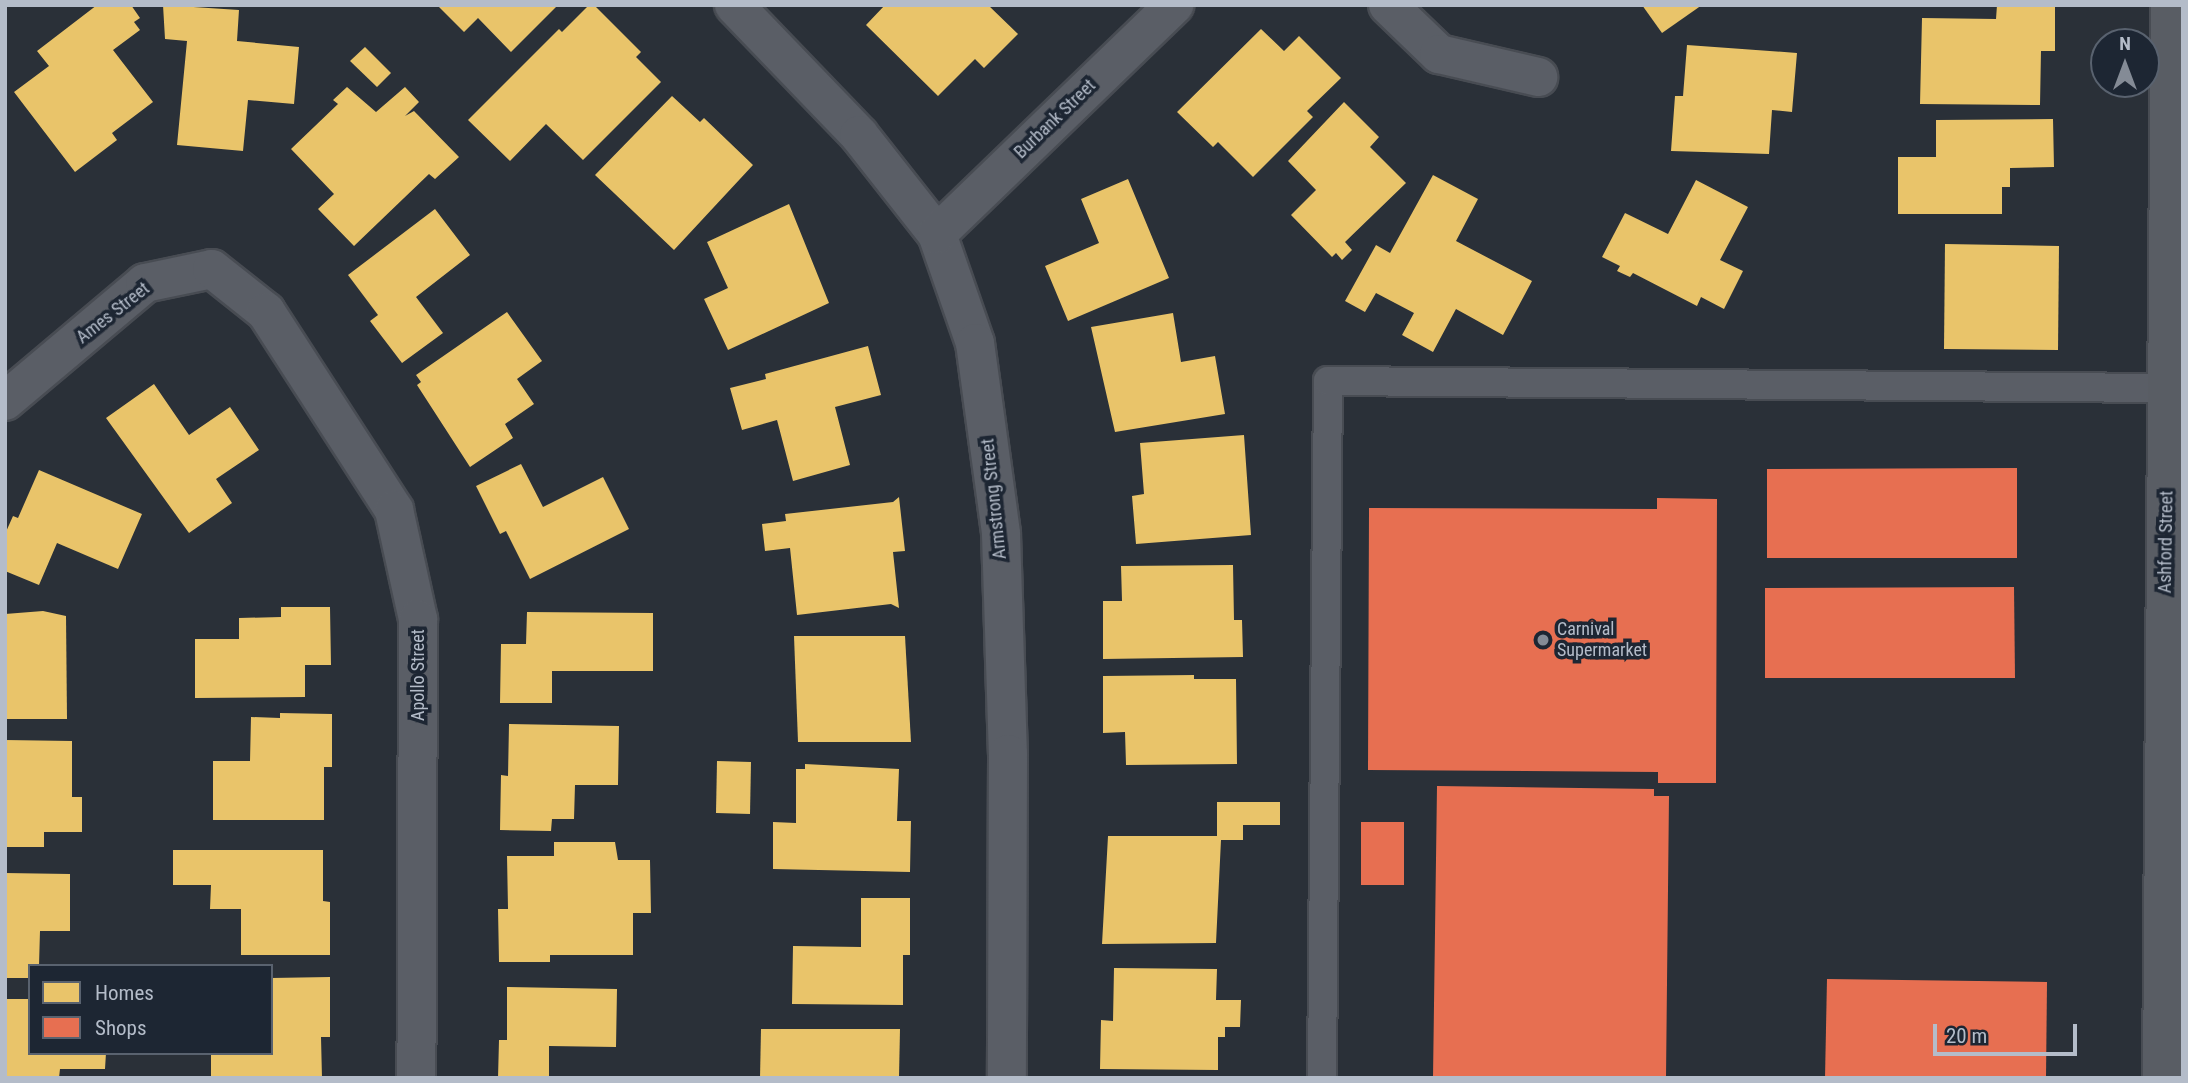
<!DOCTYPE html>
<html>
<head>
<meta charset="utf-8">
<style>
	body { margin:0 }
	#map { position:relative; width:2188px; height:1083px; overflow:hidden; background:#2a3038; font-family:"Roboto Condensed",sans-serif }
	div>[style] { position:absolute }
	.homes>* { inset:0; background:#e9c46a }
	.shops>* { inset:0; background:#e76f51 }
	.roads { filter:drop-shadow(2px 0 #484c53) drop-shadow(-2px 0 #484c53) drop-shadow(0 2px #484c53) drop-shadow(0 -2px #484c53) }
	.lane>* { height:28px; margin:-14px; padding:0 14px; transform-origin:14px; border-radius:14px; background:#5a5e66 }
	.street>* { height:38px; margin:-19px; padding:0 19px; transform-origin:19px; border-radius:19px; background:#5a5e66 }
	.secondary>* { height:38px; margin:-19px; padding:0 19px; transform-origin:19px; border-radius:19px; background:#595d64 }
	.dots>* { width:19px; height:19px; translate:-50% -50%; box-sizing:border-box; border:4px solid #1d2633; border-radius:50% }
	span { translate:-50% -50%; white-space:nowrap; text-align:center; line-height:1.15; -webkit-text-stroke:7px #1d2633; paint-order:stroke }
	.street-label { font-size:18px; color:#b4bcc9 }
	.poi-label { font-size:18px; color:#b4bcc9 }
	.left { translate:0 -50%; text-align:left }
	.frame { position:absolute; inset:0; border:7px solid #b4bcc9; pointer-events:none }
	.legend { position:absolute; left:28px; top:964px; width:245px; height:91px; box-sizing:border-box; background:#1d2633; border:2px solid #59626f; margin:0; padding:9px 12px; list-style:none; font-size:21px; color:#b4bcc9 }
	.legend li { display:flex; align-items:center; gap:14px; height:35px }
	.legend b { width:35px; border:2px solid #59626f }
	.north { position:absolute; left:2090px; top:28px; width:70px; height:70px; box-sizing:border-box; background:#1d2633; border:2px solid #59626f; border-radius:50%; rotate:0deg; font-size:19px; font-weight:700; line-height:28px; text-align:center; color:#b4bcc9 }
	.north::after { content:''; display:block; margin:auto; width:24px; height:32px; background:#848b96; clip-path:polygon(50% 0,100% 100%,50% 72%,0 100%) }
	.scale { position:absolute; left:1933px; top:1024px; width:144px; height:32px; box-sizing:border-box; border:4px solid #b4bcc9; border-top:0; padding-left:9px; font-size:21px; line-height:24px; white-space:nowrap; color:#b4bcc9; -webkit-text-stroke:5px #1d2633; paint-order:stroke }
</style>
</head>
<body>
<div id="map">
	<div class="homes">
		<i style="clip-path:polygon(97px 5px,131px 5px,140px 18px,134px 22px,140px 30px,113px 50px,153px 102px,112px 133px,117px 140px,75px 172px,14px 92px,49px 66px,37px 51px)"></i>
		<i style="clip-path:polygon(163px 5px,239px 10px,237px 41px,299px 47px,294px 104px,248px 100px,243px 151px,177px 145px,187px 41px,165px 39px)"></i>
		<i style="clip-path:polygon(437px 5px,558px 5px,511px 52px,478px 18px,464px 32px)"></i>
		<i style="clip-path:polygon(589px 5px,594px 5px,641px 52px,636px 57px,661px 82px,583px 160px,546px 124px,510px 161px,468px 120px,559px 29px,562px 32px)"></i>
		<i style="clip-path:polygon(885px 5px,988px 5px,1018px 34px,984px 68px,975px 59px,938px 96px,866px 25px)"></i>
		<i style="clip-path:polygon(1642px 5px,1702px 5px,1662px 33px)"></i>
		<i style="clip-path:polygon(1997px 5px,2055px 5px,2055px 51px,2041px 51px,2040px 105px,1920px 104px,1922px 18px,1996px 19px)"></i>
		<i style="clip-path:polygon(1261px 29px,1284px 51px,1299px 36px,1341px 78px,1307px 111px,1313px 117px,1253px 177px,1218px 142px,1213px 147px,1177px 112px)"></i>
		<i style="clip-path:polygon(1687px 45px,1797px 53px,1792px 112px,1772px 110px,1769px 154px,1671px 151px,1675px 96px,1683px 96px)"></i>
		<i style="clip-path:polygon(365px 47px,391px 73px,377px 87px,350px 61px)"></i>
		<i style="clip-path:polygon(347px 87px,376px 112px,405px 87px,419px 102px,405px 116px,414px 111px,459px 157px,435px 179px,429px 174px,354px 246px,318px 209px,334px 194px,291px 149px,338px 104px,333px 100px)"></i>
		<i style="clip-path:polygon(672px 96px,700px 122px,704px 118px,753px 165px,674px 250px,595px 175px)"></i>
		<i style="clip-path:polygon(1344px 102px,1379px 137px,1370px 147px,1406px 183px,1345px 242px,1352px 250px,1342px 260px,1336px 253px,1332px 257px,1291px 215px,1316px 190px,1288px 161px)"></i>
		<i style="clip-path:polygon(2053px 119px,2054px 167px,2010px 168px,2010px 187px,2002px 187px,2002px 214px,1898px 214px,1898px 157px,1936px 157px,1936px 120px)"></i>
		<i style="clip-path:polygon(1433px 175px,1478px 199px,1456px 241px,1532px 281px,1503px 335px,1456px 309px,1433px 352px,1402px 335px,1414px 313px,1376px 293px,1365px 312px,1345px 301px,1376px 245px,1390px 253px)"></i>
		<i style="clip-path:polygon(1128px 179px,1169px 278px,1068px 321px,1045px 266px,1099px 243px,1081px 199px)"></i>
		<i style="clip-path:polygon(1696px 180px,1748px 207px,1720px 260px,1743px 271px,1724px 309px,1701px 297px,1697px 306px,1633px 273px,1630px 277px,1617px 271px,1620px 266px,1602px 257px,1625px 213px,1668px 234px)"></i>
		<i style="clip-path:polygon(789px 204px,829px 303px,728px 350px,704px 299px,728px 288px,707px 242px)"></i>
		<i style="clip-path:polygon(435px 209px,470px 255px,416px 297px,443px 333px,402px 363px,370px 321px,378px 315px,348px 275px)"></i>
		<i style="clip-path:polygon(1945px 244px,2059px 246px,2058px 350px,1944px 349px)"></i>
		<i style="clip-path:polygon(507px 312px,542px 361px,517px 379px,534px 404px,505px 424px,513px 438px,470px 467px,417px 385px,421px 382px,416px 375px)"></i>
		<i style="clip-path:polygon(1173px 313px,1181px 362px,1215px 356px,1225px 414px,1115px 432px,1091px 327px)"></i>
		<i style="clip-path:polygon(868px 346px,881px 395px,835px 407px,850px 465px,793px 481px,777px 420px,742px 430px,730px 388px,766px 379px,765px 374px)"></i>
		<i style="clip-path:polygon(154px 384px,189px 435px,230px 407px,259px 450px,216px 479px,232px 503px,189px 533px,106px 418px)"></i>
		<i style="clip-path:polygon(1244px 435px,1251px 535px,1136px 544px,1132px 496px,1144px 494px,1140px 443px)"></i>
		<i style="clip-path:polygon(521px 464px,543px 507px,603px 477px,629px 529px,530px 579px,506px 531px,500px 534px,476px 486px)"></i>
		<i style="clip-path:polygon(39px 470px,142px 514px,118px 569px,57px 543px,39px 585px,5px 571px,5px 534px,13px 516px,18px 518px)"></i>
		<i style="clip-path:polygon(899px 497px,905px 551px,893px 552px,899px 608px,891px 604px,797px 615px,790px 548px,765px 551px,762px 524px,786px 521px,785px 514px,893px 502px)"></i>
		<i style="clip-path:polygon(1233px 565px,1234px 620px,1242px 620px,1243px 657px,1103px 659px,1103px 601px,1122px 601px,1121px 566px)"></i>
		<i style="clip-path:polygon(281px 607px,330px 607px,331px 665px,305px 665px,305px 697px,195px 698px,195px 639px,239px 639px,239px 618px,281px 617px)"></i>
		<i style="clip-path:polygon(43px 611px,66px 616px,67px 719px,5px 719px,5px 614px)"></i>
		<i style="clip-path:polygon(527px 612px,653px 613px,653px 671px,552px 671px,552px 703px,500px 703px,501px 644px,526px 644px)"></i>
		<i style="clip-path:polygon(794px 636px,905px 636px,911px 742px,798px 742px)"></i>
		<i style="clip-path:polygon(1194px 675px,1194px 679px,1236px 679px,1237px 764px,1126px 765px,1125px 732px,1103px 733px,1103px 676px)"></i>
		<i style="clip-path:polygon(280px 713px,332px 714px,332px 767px,324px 767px,324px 820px,213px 820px,213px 761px,250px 761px,251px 717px,280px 718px)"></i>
		<i style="clip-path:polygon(509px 724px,619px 726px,618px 785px,575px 785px,574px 819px,552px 819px,551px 831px,500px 830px,501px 775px,508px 776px)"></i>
		<i style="clip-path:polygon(5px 740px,72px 741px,72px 797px,82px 797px,82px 832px,44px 832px,44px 847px,5px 847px)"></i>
		<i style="clip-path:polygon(717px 761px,751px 762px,750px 814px,716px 813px)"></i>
		<i style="clip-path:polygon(805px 764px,899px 769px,897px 821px,911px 821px,910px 872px,773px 869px,773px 822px,796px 823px,796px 769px,805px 769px)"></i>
		<i style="clip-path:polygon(1217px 802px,1280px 802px,1280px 825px,1243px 825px,1243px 840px,1221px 840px,1216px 943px,1102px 944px,1108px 836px,1217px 836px)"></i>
		<i style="clip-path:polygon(554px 842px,615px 842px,618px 860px,650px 860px,651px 913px,633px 913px,633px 955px,550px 955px,550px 962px,499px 962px,498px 909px,508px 909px,507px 856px,554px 856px)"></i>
		<i style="clip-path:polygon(173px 850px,323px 850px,323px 901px,330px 902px,330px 955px,241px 955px,241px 909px,210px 909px,211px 885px,173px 885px)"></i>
		<i style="clip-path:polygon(5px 873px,70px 874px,70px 931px,40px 931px,39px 966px,30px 966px,30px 978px,5px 978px)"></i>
		<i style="clip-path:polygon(861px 898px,910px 898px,910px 955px,903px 955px,903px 1005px,792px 1004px,793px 946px,861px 947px)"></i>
		<i style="clip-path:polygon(1114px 968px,1217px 969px,1216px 1000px,1241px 1000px,1240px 1027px,1225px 1027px,1225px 1037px,1218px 1037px,1218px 1070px,1100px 1069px,1101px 1020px,1113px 1021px)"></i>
		<i style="clip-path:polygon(330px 977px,330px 1037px,321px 1037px,322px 1078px,211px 1078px,211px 1053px,271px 1053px,271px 978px)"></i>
		<i style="clip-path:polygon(507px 987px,617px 989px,616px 1047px,549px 1046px,549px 1078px,498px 1078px,499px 1040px,507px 1040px)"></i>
		<i style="clip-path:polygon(5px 999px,30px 999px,30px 1053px,106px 1053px,105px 1069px,60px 1069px,59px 1078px,5px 1078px)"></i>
		<i style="clip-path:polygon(761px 1029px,900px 1029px,899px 1077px,760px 1078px)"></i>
	</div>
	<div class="shops">
		<i style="clip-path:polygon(2017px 468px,2017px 558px,1767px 558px,1767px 469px)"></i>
		<i style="clip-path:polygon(1657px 498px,1717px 499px,1716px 783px,1658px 783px,1658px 772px,1368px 770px,1369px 508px,1657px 509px)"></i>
		<i style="clip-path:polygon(2014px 587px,2015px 678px,1765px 678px,1765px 588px)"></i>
		<i style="clip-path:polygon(1437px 786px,1654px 789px,1654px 796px,1669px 796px,1666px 1078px,1433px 1078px)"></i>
		<i style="clip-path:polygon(1361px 822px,1404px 822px,1404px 885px,1361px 885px)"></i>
		<i style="clip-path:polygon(1827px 979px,2047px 982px,2046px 1078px,1825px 1078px)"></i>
	</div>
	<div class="roads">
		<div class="lane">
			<i style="left:1322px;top:1078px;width:697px;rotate:-89.51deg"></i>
			<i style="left:1328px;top:381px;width:839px;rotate:0.48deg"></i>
		</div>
		<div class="street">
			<i style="left:734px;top:5px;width:180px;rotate:46.1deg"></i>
			<i style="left:859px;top:135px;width:126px;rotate:51.8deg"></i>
			<i style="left:937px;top:234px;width:115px;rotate:70.8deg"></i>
			<i style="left:975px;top:343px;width:193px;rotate:82.2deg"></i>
			<i style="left:1001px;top:534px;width:220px;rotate:88.2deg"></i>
			<i style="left:1008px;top:754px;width:324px;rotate:90.2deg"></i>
			<i style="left:1388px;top:5px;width:71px;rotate:43.9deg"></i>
			<i style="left:1439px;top:54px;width:102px;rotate:13.1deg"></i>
			<i style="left:937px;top:234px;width:330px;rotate:-44deg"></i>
			<i style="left:5px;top:401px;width:183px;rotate:-40.1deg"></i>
			<i style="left:145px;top:283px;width:68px;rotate:-11.8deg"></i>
			<i style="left:212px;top:269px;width:69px;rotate:38.5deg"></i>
			<i style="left:266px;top:312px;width:236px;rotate:57.1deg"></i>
			<i style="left:394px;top:510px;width:112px;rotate:77.6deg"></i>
			<i style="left:418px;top:619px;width:459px;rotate:90.2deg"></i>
		</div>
		<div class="secondary">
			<i style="left:2162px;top:1078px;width:1073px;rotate:-89.57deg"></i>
		</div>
	</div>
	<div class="dots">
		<i style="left:1543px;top:640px;background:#848b96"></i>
	</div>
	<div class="street-label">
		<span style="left:1055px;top:119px;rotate:-44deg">Burbank Street</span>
		<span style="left:113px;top:313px;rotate:-38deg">Ames Street</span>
		<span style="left:994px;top:499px;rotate:-96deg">Armstrong Street</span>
		<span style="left:2166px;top:542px;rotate:-89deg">Ashford Street</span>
		<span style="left:418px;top:675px;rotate:-90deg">Apollo Street</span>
	</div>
	<div class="poi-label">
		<span class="left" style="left:1557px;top:640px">Carnival<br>Supermarket</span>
	</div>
	<div class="frame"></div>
	<ul class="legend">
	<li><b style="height:19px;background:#e9c46a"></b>Homes</li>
	<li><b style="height:19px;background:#e76f51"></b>Shops</li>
	</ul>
	<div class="north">N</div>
	<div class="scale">20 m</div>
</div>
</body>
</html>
